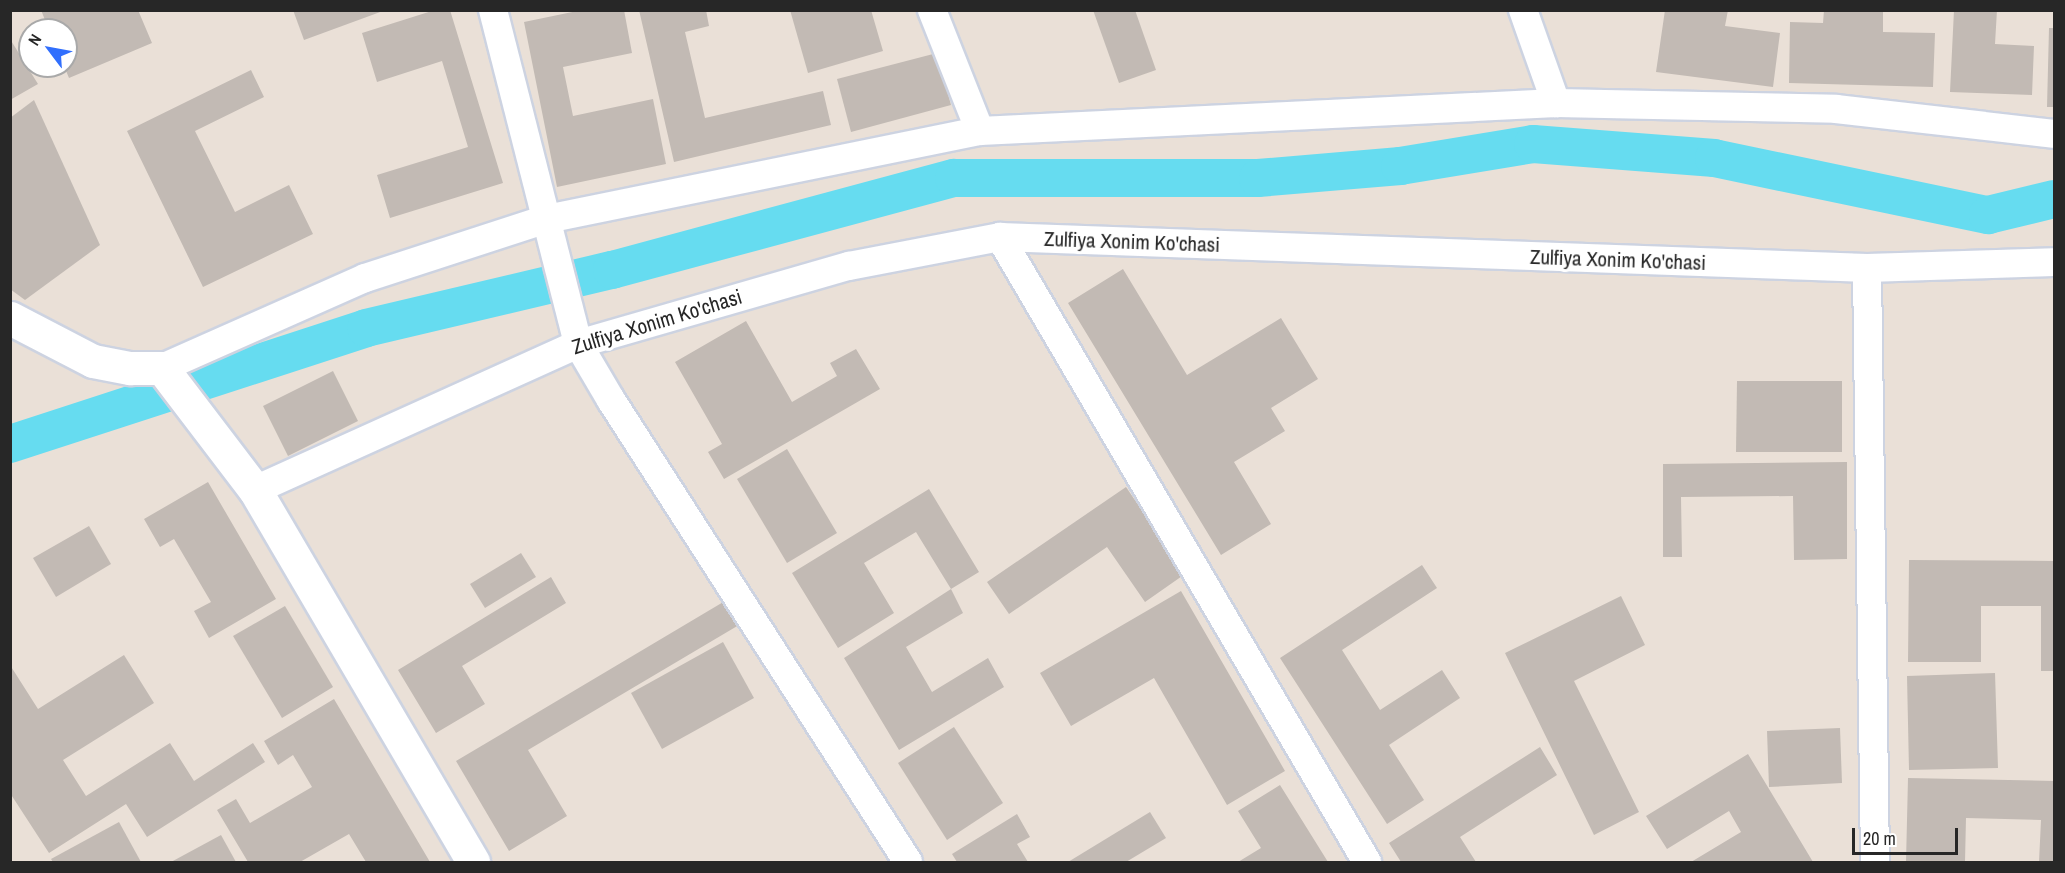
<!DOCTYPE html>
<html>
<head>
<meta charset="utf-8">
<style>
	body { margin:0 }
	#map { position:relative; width:2065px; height:873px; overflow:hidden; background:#eae0d7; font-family:"Archivo Narrow",sans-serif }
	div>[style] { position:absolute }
	.canal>* { height:38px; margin:-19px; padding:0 19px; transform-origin:19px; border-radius:19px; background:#66dcf0 }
	.building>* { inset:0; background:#c2bab4 }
	.roads { filter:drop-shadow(2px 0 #cdd3e1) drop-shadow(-2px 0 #cdd3e1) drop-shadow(0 2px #cdd3e1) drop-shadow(0 -2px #cdd3e1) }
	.minor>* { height:28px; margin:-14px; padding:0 14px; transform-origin:14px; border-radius:14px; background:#fff }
	.tertiary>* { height:33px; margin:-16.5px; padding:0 16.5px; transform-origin:16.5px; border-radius:16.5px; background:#fff }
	span { translate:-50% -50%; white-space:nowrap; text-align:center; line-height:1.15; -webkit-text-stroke:6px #fff; paint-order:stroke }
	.street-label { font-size:21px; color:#272727 }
	.frame { position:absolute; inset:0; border:12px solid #272727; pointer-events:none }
	.north { position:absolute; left:18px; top:18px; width:60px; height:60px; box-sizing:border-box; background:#fff; border:2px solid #a9a9a9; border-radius:50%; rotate:302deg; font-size:16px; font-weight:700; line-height:24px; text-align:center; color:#272727 }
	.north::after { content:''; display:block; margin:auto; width:21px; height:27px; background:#316ffd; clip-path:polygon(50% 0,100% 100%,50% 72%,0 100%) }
	.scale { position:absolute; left:1852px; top:828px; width:106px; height:27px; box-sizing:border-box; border:3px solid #272727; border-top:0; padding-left:8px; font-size:18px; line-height:21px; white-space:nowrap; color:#272727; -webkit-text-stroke:4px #fff; paint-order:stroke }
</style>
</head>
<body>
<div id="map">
	<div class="canal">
		<i style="left:10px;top:444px;width:374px;rotate:-18deg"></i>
		<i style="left:366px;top:328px;width:253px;rotate:-13.3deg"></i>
		<i style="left:612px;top:270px;width:354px;rotate:-15.1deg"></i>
		<i style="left:954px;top:178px;width:304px"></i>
		<i style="left:1258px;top:178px;width:143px;rotate:-4.8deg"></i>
		<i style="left:1400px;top:166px;width:135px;rotate:-9.4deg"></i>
		<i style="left:1533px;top:144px;width:182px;rotate:4.4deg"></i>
		<i style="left:1714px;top:158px;width:280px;rotate:11.8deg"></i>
		<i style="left:1988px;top:215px;width:68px;rotate:-13.6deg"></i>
	</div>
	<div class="building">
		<i style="clip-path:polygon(41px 10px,138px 10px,152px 43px,69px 78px,64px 66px,66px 66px,66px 30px,49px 30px)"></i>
		<i style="clip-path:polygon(293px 10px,383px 10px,383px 11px,304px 40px)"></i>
		<i style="clip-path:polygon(435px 10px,450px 10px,503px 183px,390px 218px,377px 175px,468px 147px,442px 61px,377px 82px,362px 33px)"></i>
		<i style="clip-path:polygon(582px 10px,624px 10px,632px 53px,563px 67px,573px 116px,653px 99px,666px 164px,557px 187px,524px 22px)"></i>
		<i style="clip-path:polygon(639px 10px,706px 10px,709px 26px,685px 32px,705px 118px,823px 91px,831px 125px,674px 162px)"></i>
		<i style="clip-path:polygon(790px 10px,871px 10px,883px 51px,808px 73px)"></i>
		<i style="clip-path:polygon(1093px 10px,1135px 10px,1156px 70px,1119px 83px)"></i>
		<i style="clip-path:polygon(1665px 10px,1728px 10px,1725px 26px,1780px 33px,1773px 87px,1656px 72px)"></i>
		<i style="clip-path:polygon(1824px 10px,1883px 10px,1883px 32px,1935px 33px,1933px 87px,1789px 83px,1790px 22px,1823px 23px)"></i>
		<i style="clip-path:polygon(1954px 10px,1997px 10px,1995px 44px,2034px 46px,2032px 95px,1950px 92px)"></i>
		<i style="clip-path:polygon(2049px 28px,2054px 28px,2054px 107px,2047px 107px)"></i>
		<i style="clip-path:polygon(10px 39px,38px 84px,10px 100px)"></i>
		<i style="clip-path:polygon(937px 53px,951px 105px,851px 132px,837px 79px)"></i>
		<i style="clip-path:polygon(251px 70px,264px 97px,195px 131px,235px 212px,289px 185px,313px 234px,203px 287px,127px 131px)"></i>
		<i style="clip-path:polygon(34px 100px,100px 245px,25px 300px,10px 289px,10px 118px)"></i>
		<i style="clip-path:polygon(1123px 269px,1187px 375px,1281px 318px,1318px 379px,1271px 408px,1285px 431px,1234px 462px,1271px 524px,1221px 555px,1068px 303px)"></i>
		<i style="clip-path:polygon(746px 321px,792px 402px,837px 376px,830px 363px,856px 349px,880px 389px,724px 479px,708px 452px,722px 444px,675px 362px)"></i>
		<i style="clip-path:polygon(333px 371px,358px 421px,288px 456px,263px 406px)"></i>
		<i style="clip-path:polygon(1737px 381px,1842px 381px,1842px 452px,1736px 452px)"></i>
		<i style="clip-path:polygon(787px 449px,837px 533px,787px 563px,737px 479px)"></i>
		<i style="clip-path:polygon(1847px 462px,1847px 559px,1794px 560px,1793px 496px,1681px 497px,1682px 557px,1663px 557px,1663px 464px)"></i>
		<i style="clip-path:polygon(208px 482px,276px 599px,209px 638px,194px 611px,211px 602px,174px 539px,160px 547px,144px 519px)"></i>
		<i style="clip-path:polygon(1126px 487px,1185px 574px,1145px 602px,1107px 547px,1009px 614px,987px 582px)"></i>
		<i style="clip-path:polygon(929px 489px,979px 572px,951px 589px,916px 532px,864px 563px,894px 613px,838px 648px,792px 573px)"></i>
		<i style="clip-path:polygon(89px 526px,111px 564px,56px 597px,33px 558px)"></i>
		<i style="clip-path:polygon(521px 553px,536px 577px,485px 608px,470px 584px)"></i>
		<i style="clip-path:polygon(1909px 560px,2054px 561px,2054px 671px,2041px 671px,2041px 606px,1981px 606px,1981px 662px,1908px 662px)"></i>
		<i style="clip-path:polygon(1422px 565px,1437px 588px,1342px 650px,1380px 710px,1442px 670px,1460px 698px,1389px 745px,1424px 800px,1387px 824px,1280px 658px)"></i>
		<i style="clip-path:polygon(551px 577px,566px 603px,462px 666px,485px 704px,436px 733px,398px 670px)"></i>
		<i style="clip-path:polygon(951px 589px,963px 613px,906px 647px,932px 692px,988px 658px,1004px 687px,899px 750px,844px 658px)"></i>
		<i style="clip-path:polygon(1181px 591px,1285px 771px,1227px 805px,1154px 678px,1071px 726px,1040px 673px)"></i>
		<i style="clip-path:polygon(1621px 596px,1645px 645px,1574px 681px,1639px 812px,1594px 835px,1505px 653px)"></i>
		<i style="clip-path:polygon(730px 598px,744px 622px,528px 750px,567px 816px,509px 851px,456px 761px)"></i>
		<i style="clip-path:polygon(285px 606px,333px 687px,282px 718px,233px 636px)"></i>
		<i style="clip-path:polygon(723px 642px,754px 698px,662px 749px,631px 693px)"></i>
		<i style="clip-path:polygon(124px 655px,154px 703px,63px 760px,86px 796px,170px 743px,194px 781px,253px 743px,265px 762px,147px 837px,126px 804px,49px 853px,10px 793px,10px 665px,38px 709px)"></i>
		<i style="clip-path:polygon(1995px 673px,1998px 768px,1909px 770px,1907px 676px)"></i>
		<i style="clip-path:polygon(334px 699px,430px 862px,366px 862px,349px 834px,300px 862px,248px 862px,217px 810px,236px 799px,250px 823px,312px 787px,293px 755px,278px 765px,264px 741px)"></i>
		<i style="clip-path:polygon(954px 727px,1003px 803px,947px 840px,898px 763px)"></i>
		<i style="clip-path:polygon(1840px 728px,1842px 783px,1769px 787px,1767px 731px)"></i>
		<i style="clip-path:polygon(1540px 747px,1557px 775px,1460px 837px,1476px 862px,1401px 862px,1389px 843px)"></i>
		<i style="clip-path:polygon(1748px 754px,1813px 862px,1691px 862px,1741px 832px,1729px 811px,1667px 849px,1646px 816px)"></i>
		<i style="clip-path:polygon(1908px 778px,2054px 781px,2054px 862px,2039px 862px,2041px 820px,1966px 818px,1965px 862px,1906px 862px)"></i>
		<i style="clip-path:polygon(1280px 785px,1328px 862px,1238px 862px,1261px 848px,1238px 811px)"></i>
		<i style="clip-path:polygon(1150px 812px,1166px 838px,1126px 862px,1068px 862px)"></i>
		<i style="clip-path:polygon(1017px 814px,1030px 837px,1017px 844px,1028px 862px,957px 862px,952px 854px)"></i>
		<i style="clip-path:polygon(119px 822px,141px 862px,53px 862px,51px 859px)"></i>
		<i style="clip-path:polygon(221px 835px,236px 862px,171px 862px)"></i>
	</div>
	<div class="roads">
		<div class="minor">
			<i style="left:493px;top:10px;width:345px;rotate:75.7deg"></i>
			<i style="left:578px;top:344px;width:65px;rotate:59.5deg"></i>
			<i style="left:611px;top:400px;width:549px;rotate:57.26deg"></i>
			<i style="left:932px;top:10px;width:130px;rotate:68.4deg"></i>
			<i style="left:1523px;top:10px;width:99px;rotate:70.5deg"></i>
			<i style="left:1000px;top:237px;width:725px;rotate:59.58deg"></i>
			<i style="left:1867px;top:268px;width:594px;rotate:89.23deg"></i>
			<i style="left:162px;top:368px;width:222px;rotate:-23.9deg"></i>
			<i style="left:365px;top:278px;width:191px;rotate:-18deg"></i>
			<i style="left:547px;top:219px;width:442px;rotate:-11.5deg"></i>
			<i style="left:980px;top:131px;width:577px;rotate:-2.78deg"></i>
			<i style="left:1556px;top:103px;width:280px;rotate:1.2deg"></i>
			<i style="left:1836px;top:109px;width:219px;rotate:6.5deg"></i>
			<i style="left:255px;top:490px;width:354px;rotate:-24.3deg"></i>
			<i style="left:578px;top:344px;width:282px;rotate:-16.1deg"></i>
			<i style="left:849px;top:266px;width:154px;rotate:-10.9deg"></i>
			<i style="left:1000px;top:237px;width:868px;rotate:2.05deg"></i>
			<i style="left:1867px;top:268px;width:187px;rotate:-1.8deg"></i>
		</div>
		<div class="tertiary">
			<i style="left:10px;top:318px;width:93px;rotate:27.4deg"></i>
			<i style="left:93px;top:361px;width:38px;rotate:11deg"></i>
			<i style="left:130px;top:368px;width:32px"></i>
			<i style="left:162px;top:368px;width:153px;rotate:52.7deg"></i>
			<i style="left:255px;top:490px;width:431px;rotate:59.6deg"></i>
		</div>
	</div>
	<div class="street-label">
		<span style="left:1132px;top:242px;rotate:2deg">Zulfiya Xonim Ko'chasi</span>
		<span style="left:1618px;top:260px;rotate:2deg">Zulfiya Xonim Ko'chasi</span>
		<span style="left:657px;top:322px;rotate:-17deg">Zulfiya Xonim Ko'chasi</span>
	</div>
	<div class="frame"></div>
	<div class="north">N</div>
	<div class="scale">20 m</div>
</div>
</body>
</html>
